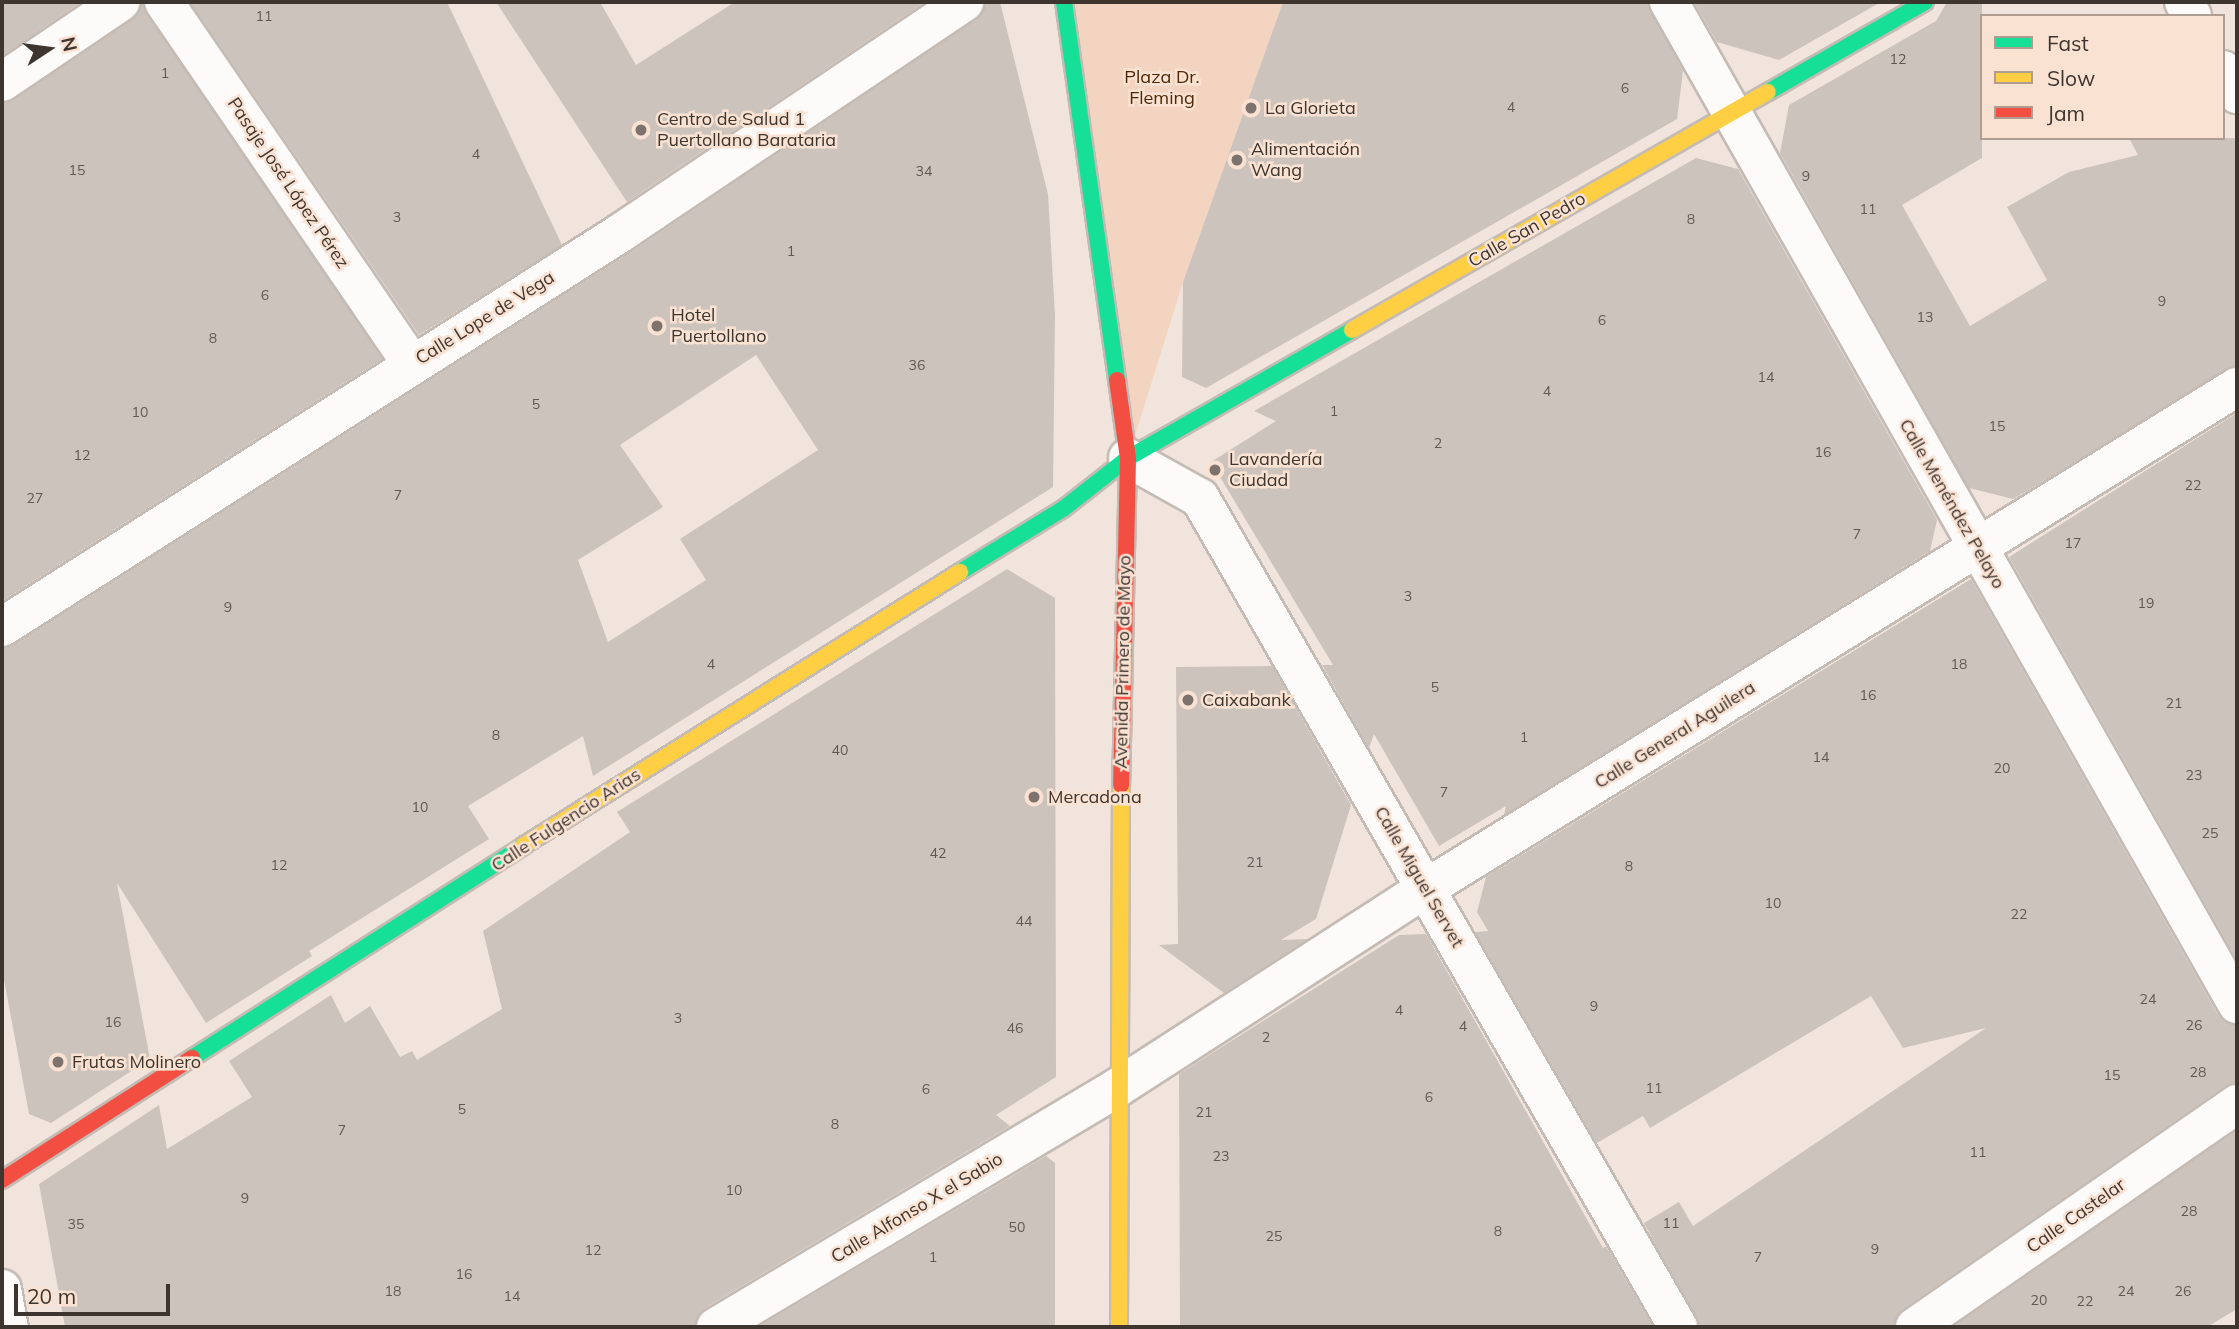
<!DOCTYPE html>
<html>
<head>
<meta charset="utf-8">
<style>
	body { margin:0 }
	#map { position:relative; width:2239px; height:1329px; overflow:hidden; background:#f1e4dc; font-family:Mulish,sans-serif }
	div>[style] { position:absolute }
	.green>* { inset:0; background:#f2d4c0 }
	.building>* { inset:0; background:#cdc3bd }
	.roads { filter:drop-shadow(2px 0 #c4bbb4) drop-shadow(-2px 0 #c4bbb4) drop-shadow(0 2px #c4bbb4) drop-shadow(0 -2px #c4bbb4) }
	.street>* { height:38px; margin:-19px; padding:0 19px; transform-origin:19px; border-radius:19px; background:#fdfbfa }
	.fast>* { height:16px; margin:-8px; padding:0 8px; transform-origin:8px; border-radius:8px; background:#16e098 }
	.slow>* { height:16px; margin:-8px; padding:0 8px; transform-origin:8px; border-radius:8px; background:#ffcf43 }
	.jam>* { height:16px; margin:-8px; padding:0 8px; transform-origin:8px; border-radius:8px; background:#f24e42 }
	.dots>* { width:19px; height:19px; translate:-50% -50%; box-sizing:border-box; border:4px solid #fae2d3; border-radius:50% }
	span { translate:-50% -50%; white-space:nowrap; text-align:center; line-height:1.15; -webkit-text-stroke:5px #fae2d3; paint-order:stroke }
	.number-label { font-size:14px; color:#625852 }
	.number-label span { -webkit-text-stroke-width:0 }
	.park-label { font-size:18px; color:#502807 }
	.poi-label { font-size:18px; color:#3e352f }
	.left { translate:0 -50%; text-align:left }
	.street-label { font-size:18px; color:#3e352f }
	.frame { position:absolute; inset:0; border:4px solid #3e352f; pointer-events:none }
	.legend { position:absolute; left:1980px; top:14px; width:245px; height:126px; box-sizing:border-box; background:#fae2d3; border:2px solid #af9d91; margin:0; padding:9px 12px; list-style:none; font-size:21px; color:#3e352f }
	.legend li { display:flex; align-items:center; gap:14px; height:35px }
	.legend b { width:35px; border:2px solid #af9d91 }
	.north { position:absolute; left:14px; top:14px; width:70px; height:70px; -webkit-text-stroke:5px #fae2d3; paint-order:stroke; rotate:77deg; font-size:19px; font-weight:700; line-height:28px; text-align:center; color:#3e352f }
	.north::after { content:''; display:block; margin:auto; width:24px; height:32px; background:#3e352f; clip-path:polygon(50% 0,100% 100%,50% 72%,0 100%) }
	.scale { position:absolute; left:14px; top:1284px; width:156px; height:32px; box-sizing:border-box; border:4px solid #3e352f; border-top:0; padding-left:9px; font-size:21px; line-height:24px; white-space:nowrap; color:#3e352f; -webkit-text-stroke:5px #fae2d3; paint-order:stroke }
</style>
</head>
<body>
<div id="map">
	<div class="green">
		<i style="clip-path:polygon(1064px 2px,1283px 2px,1183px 282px,1128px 458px)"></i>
	</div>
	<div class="building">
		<i style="clip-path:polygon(2px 2px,81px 2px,2px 56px)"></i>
		<i style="clip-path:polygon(142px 2px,382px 359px,2px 601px,2px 104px,14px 100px,132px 20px)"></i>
		<i style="clip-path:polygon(190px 2px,447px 2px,562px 245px,419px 335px)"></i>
		<i style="clip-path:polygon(496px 2px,600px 2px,636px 65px,735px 2px,925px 2px,627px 202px)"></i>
		<i style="clip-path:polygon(evenodd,986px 2px,1000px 2px,1048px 194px,1055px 315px,1053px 487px,593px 776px,583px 736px,468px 806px,489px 839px,309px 951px,312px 956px,206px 1023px,117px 883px,150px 1059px,51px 1123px,29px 1114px,2px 969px,2px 649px,14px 645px,631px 252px,976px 20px,986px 2px,756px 355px,818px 450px,680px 539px,706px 580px,608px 642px,578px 560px,663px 507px,620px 445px,756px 355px)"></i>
		<i style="clip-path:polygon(1283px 2px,1647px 2px,1683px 71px,1677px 119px,1206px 388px,1182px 377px,1183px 282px)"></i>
		<i style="clip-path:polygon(1694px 2px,1881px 2px,1779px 60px,1717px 42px)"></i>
		<i style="clip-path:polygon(1947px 2px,1982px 2px,1982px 158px,1902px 205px,1970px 326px,2047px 280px,2007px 207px,2069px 172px,2138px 155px,2129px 138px,2237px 138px,2237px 365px,2013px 499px,1969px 488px,1780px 153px,1789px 105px,1936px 21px)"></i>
		<i style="clip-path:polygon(1696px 158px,1738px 169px,1937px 520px,1930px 551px,1504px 815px,1506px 806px,1439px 846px,1374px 734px,1369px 748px,1322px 665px,1333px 665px,1211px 462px,1276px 421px,1254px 411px)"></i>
		<i style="clip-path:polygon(2237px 413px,2237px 960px,2009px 557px)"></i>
		<i style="clip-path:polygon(1007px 569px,1055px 598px,1056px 1077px,996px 1115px,1010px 1126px,705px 1308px,694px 1327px,65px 1327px,39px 1184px,159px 1105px,167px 1149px,252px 1097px,229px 1061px,331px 995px,345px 1023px,370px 1006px,400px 1057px,412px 1051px,417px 1060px,502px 1009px,483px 931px,630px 832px,617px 812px)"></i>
		<i style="clip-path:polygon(1971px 579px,2218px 1015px,2237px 1026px,2237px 1082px,2225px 1086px,1903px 1309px,1893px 1327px,1700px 1327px,1644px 1223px,1679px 1202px,1693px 1226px,1986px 1028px,1903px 1048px,1871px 996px,1650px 1128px,1643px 1116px,1597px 1143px,1475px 932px,1488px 931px,1477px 912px,1486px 877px)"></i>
		<i style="clip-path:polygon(1272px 666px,1351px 805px,1316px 919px,1281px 940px,1308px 939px,1224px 993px,1159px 945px,1178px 944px,1176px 667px)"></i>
		<i style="clip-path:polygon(1426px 934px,1603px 1248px,1606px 1246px,1653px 1327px,1180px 1327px,1179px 1074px,1399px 935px)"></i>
		<i style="clip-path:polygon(2237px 1130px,2237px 1309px,2207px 1327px,1953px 1327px)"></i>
		<i style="clip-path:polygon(1046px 1156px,1055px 1163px,1055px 1327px,758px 1327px)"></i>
	</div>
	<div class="roads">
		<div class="street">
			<i style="left:164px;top:2px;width:439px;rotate:55.6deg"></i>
			<i style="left:1669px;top:2px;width:1152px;rotate:60.45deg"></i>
			<i style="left:2184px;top:2px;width:16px;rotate:60deg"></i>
			<i style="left:2223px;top:70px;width:28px;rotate:60deg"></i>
			<i style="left:2px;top:82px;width:143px;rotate:-34.1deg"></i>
			<i style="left:1128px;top:458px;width:82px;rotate:29.1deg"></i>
			<i style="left:1200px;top:498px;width:957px;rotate:60.03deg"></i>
			<i style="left:2px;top:627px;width:732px;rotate:-32.5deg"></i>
			<i style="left:619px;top:234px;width:416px;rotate:-33.9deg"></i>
			<i style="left:2px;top:1289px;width:39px;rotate:80deg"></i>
			<i style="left:716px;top:1327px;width:467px;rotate:-30.8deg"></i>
			<i style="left:1117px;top:1088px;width:367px;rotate:-32.9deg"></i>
			<i style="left:1425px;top:889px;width:955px;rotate:-31.73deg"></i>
			<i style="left:1915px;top:1327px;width:392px;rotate:-34.7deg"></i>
		</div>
		<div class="fast">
			<i style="left:1064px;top:2px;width:382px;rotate:82deg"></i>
			<i style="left:1768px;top:92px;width:181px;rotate:-29.8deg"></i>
			<i style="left:960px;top:572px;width:121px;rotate:-31.5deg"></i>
			<i style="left:1063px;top:509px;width:83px;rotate:-38.1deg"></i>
			<i style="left:1128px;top:458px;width:258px;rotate:-29.7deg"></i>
			<i style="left:192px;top:1058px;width:393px;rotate:-32.6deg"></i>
		</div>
		<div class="slow">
			<i style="left:1352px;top:330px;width:479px;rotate:-29.8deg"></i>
			<i style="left:523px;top:846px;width:516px;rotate:-32.09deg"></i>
			<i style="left:1119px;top:1327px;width:542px;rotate:-89.79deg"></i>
		</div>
		<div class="jam">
			<i style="left:1117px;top:380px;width:79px;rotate:82deg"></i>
			<i style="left:1128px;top:458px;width:327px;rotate:91.2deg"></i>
			<i style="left:2px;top:1180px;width:226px;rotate:-32.7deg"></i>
		</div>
	</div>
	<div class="dots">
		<i style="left:1251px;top:108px;background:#7d726c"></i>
		<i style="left:641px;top:130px;background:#7d726c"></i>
		<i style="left:1237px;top:160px;background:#7d726c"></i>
		<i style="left:657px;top:326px;background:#7d726c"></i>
		<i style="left:1215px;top:470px;background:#7d726c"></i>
		<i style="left:1188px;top:700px;background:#7d726c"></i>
		<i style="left:1034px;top:797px;background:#7d726c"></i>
		<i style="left:58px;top:1062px;background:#7d726c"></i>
	</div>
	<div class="number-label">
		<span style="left:264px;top:16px">11</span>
		<span style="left:1898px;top:59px">12</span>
		<span style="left:165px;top:73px">1</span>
		<span style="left:1625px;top:88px">6</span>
		<span style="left:1511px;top:107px">4</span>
		<span style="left:476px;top:154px">4</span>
		<span style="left:77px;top:170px">15</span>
		<span style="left:924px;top:171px">34</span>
		<span style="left:1806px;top:176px">9</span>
		<span style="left:1868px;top:209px">11</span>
		<span style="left:397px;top:217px">3</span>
		<span style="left:1691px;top:219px">8</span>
		<span style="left:791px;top:251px">1</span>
		<span style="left:265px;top:295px">6</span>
		<span style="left:2162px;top:301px">9</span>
		<span style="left:1925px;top:317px">13</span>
		<span style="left:1602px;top:320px">6</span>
		<span style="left:213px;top:338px">8</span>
		<span style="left:917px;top:365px">36</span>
		<span style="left:1766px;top:377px">14</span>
		<span style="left:1547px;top:391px">4</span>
		<span style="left:536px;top:404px">5</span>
		<span style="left:1334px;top:411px">1</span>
		<span style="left:140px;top:412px">10</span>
		<span style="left:1997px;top:426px">15</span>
		<span style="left:1438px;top:443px">2</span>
		<span style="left:1823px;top:452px">16</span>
		<span style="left:82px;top:455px">12</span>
		<span style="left:2193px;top:485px">22</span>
		<span style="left:398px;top:495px">7</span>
		<span style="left:35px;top:498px">27</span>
		<span style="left:1857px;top:534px">7</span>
		<span style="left:2073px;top:543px">17</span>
		<span style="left:1408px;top:596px">3</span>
		<span style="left:2146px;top:603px">19</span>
		<span style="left:228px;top:607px">9</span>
		<span style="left:711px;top:664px">4</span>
		<span style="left:1959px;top:664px">18</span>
		<span style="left:1435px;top:687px">5</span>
		<span style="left:1868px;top:695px">16</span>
		<span style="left:2174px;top:703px">21</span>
		<span style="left:496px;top:735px">8</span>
		<span style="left:1524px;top:737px">1</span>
		<span style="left:840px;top:750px">40</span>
		<span style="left:1821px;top:757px">14</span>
		<span style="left:2002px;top:768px">20</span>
		<span style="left:2194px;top:775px">23</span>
		<span style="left:1444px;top:792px">7</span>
		<span style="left:420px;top:807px">10</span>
		<span style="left:2210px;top:833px">25</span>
		<span style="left:938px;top:853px">42</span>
		<span style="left:1255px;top:862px">21</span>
		<span style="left:279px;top:865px">12</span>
		<span style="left:1629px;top:866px">8</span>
		<span style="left:1773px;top:903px">10</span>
		<span style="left:2019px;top:914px">22</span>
		<span style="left:1024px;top:921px">44</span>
		<span style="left:2148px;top:999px">24</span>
		<span style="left:1594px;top:1006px">9</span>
		<span style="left:1399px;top:1010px">4</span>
		<span style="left:678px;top:1018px">3</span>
		<span style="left:113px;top:1022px">16</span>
		<span style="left:2194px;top:1025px">26</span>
		<span style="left:1463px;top:1026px">4</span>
		<span style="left:1015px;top:1028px">46</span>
		<span style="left:1266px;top:1037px">2</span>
		<span style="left:2198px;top:1072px">28</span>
		<span style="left:2112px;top:1075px">15</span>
		<span style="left:1654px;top:1088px">11</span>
		<span style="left:926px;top:1089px">6</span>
		<span style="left:1429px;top:1097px">6</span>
		<span style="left:462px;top:1109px">5</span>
		<span style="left:1204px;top:1112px">21</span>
		<span style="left:835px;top:1124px">8</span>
		<span style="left:342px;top:1130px">7</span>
		<span style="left:1978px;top:1152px">11</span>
		<span style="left:1221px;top:1156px">23</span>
		<span style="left:734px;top:1190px">10</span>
		<span style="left:245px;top:1198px">9</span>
		<span style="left:2189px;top:1211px">28</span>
		<span style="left:1671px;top:1223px">11</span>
		<span style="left:76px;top:1224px">35</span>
		<span style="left:1017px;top:1227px">50</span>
		<span style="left:1498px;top:1231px">8</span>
		<span style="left:1274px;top:1236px">25</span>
		<span style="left:1875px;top:1249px">9</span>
		<span style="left:593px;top:1250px">12</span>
		<span style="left:933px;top:1257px">1</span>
		<span style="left:1758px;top:1257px">7</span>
		<span style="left:464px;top:1274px">16</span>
		<span style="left:393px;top:1291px">18</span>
		<span style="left:2126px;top:1291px">24</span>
		<span style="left:2183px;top:1291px">26</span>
		<span style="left:512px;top:1296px">14</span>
		<span style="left:2039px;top:1300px">20</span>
		<span style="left:2085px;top:1301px">22</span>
	</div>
	<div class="park-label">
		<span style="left:1162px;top:88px">Plaza Dr.<br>Fleming</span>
	</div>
	<div class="poi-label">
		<span class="left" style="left:1265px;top:108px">La Glorieta</span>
		<span class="left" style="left:657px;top:130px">Centro de Salud 1<br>Puertollano Barataria</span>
		<span class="left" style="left:1251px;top:160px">Alimentación<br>Wang</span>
		<span class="left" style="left:671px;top:326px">Hotel<br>Puertollano</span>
		<span class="left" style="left:1229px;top:470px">Lavandería<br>Ciudad</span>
		<span class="left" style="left:1202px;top:700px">Caixabank</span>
		<span class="left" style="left:1048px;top:797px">Mercadona</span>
		<span class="left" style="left:72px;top:1062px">Frutas Molinero</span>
	</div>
	<div class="street-label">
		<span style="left:288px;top:183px;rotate:56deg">Pasaje José López Pérez</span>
		<span style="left:1527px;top:230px;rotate:-30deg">Calle San Pedro</span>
		<span style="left:485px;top:318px;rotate:-32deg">Calle Lope de Vega</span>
		<span style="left:1952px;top:504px;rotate:60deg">Calle Menéndez Pelayo</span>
		<span style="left:1123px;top:662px;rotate:-89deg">Avenida Primero de Mayo</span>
		<span style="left:1675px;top:735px;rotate:-32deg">Calle General Aguilera</span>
		<span style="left:566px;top:820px;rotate:-33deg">Calle Fulgencio Arias</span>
		<span style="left:1419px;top:877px;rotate:60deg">Calle Miguel Servet</span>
		<span style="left:917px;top:1208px;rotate:-31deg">Calle Alfonso X el Sabio</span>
		<span style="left:2076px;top:1216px;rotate:-35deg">Calle Castelar</span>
	</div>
	<div class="frame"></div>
	<ul class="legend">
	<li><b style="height:9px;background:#16e098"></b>Fast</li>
	<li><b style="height:9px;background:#ffcf43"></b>Slow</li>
	<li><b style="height:9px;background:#f24e42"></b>Jam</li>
	</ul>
	<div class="north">N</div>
	<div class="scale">20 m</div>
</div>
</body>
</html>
